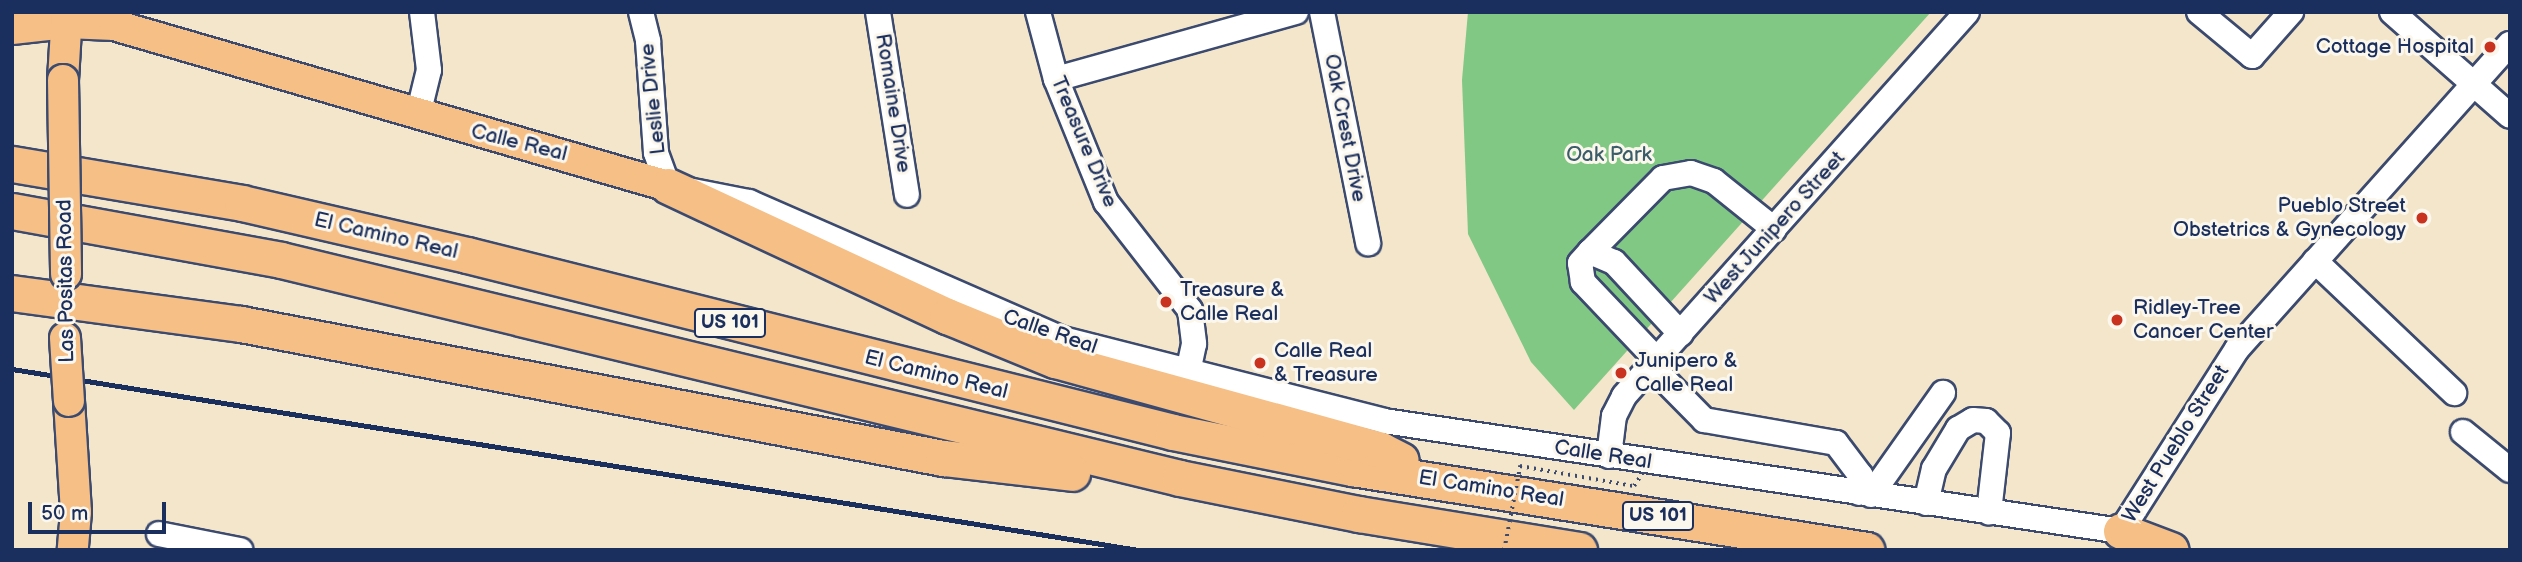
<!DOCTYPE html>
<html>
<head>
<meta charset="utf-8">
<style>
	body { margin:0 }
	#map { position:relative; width:2522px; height:562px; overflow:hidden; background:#f3e6cb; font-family:"Balsamiq Sans",sans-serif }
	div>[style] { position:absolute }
	.green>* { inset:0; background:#81c884 }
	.roads { filter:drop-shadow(2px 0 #3b4a6e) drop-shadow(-2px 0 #3b4a6e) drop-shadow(0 2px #3b4a6e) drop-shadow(0 -2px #3b4a6e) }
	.minor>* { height:24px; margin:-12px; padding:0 12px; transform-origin:12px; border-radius:12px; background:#fff }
	.major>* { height:30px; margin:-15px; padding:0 15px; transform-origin:15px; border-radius:15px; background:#f5bf86 }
	.highway>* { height:35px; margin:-17.5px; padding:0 17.5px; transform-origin:17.5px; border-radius:17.5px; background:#f5bf86 }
	.rail>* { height:5px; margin:-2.5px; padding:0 2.5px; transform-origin:2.5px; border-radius:2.5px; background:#1b2f5e }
	.path-bridge>* { height:3.5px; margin-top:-1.75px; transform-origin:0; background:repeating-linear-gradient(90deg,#3b4a6e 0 2px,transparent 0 7px) }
	.bridges { filter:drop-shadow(2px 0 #3b4a6e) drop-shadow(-2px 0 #3b4a6e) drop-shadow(0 2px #3b4a6e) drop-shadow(0 -2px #3b4a6e) }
	.major-bridge>* { height:30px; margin:-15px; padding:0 15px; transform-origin:15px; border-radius:15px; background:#f5bf86 }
	.dots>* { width:19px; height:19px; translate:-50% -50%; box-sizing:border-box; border:4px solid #fbf7ec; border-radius:50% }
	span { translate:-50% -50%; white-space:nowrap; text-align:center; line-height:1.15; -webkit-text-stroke:6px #fbf7ec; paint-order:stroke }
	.shield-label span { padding:2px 5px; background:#fbf7ec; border:2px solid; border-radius:5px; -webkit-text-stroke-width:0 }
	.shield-label { font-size:19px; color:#1b2f5e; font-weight:700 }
	.poi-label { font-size:21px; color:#1b2f5e }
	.right { translate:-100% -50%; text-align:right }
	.left { translate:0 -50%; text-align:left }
	.street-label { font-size:21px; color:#1b2f5e }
	.park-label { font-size:21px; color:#3a5d69 }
	.frame { position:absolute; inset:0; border:14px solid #1b2f5e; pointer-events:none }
	.scale { position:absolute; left:28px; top:502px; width:138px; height:32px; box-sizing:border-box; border:4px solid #1b2f5e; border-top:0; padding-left:9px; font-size:21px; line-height:24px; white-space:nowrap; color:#1b2f5e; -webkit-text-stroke:5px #fbf7ec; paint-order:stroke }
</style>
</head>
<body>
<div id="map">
	<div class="green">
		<i style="clip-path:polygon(1468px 12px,1931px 12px,1574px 410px,1531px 362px,1468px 234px,1462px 80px)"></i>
	</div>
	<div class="roads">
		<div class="minor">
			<i style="left:641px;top:12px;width:30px;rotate:76deg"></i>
			<i style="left:648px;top:41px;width:112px;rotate:85.9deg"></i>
			<i style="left:656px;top:153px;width:35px;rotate:70deg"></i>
			<i style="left:668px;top:186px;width:83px;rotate:11.2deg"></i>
			<i style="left:749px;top:202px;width:343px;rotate:23.6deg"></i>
			<i style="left:1063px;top:339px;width:331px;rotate:14.3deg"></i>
			<i style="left:1384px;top:421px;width:745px;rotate:8.49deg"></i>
			<i style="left:2121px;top:531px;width:216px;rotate:-57.5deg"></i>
			<i style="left:2237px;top:349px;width:409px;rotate:-48.2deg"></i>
			<i style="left:878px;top:12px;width:185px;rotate:81deg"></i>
			<i style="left:1038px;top:12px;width:69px;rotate:75deg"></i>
			<i style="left:1056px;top:79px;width:133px;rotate:67.9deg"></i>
			<i style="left:1106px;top:202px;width:137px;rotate:52.1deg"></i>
			<i style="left:1190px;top:310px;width:34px;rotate:83deg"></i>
			<i style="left:1194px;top:344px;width:29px;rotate:102deg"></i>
			<i style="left:1322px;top:12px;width:236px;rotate:78.7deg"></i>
			<i style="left:2199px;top:12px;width:69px;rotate:39.7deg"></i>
			<i style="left:2252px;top:56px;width:59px;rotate:-48.4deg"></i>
			<i style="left:2392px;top:12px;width:157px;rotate:41.4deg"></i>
			<i style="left:1056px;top:79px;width:249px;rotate:-15.6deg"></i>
			<i style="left:418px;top:115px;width:46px;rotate:-76.3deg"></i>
			<i style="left:429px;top:70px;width:58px;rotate:-96.9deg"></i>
			<i style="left:1590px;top:252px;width:104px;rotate:-45.4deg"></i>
			<i style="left:1663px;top:178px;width:28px;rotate:-10deg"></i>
			<i style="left:1691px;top:173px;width:24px;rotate:19deg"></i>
			<i style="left:1714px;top:181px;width:77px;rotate:38.7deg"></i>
			<i style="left:2315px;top:261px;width:192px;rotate:43.5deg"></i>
			<i style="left:1657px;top:360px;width:108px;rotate:-133.5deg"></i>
			<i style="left:1583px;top:282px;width:19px;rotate:-99deg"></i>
			<i style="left:1580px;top:263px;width:15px;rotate:-48deg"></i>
			<i style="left:1590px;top:252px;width:26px;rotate:23deg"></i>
			<i style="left:1614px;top:262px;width:98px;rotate:47.1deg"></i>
			<i style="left:1651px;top:366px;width:76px;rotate:45.5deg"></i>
			<i style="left:1704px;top:420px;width:134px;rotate:9.9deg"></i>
			<i style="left:1836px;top:443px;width:41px;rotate:52.9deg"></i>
			<i style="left:1861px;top:476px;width:17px;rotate:97deg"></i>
			<i style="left:2463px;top:432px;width:60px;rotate:39deg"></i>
			<i style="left:1609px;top:456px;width:40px;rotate:-82.9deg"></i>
			<i style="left:1614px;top:416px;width:22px;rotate:-63deg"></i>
			<i style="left:1624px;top:396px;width:515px;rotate:-48.23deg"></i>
			<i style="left:1871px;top:495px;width:125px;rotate:-54.8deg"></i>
			<i style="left:1926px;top:503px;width:35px;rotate:-77deg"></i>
			<i style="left:1934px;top:469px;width:47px;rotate:-59deg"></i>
			<i style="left:1958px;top:429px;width:17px;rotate:-31deg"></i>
			<i style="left:1973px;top:420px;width:13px;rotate:4deg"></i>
			<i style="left:1986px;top:421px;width:17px;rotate:45deg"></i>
			<i style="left:1998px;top:433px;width:80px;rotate:96.5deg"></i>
			<i style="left:159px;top:534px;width:83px;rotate:11.2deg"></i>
		</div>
		<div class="major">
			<i style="left:12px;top:29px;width:54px;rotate:-6.3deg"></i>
			<i style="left:66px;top:23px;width:48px;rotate:2.4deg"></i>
			<i style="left:114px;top:25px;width:577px;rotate:16.2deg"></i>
			<i style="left:63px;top:80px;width:68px;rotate:-86.6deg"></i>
			<i style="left:69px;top:401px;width:111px;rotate:86.4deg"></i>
			<i style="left:76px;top:512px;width:38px;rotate:95deg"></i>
		</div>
		<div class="highway">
			<i style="left:12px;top:164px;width:233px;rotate:9.6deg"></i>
			<i style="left:242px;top:203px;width:231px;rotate:13deg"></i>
			<i style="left:467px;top:255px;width:728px;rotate:14.07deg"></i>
			<i style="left:1173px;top:432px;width:183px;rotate:11.4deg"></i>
			<i style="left:1352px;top:468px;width:521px;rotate:9.05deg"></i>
			<i style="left:668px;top:186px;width:308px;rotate:25deg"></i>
			<i style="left:947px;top:316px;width:117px;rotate:22.2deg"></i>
			<i style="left:1055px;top:360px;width:338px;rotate:15.4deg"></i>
			<i style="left:1381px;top:450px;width:22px;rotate:27deg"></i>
			<i style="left:12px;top:211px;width:273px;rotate:10.3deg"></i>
			<i style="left:281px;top:260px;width:925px;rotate:13.63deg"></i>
			<i style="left:1180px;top:478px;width:183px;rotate:11.4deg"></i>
			<i style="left:1359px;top:514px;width:223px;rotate:9.3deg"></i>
			<i style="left:12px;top:293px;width:231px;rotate:7.7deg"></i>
			<i style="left:241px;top:324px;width:715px;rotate:10.81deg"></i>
			<i style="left:943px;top:458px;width:130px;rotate:6.6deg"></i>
			<i style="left:2121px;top:531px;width:53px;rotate:20.8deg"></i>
		</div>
	</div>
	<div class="rail">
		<i style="left:12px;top:369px;width:1140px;rotate:9.13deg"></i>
	</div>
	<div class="path-bridge">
		<i style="left:1504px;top:550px;width:86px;rotate:-79.2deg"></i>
		<i style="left:1520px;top:466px;width:116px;rotate:10deg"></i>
		<i style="left:1634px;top:486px;width:17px;rotate:-57deg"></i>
	</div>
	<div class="bridges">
		<div class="major-bridge">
			<i style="left:63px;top:80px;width:194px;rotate:89.1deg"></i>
			<i style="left:65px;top:338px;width:63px;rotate:86.4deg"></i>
		</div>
	</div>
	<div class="dots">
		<i style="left:2490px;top:47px;background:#c8321e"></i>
		<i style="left:2422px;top:218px;background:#c8321e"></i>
		<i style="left:1166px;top:302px;background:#c8321e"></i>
		<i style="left:2117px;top:320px;background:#c8321e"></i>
		<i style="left:1260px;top:363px;background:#c8321e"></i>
		<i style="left:1621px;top:373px;background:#c8321e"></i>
	</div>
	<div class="shield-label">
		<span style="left:730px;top:323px">US 101</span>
		<span style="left:1658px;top:516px">US 101</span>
	</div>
	<div class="poi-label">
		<span class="right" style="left:2474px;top:47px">Cottage Hospital</span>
		<span class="right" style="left:2406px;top:218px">Pueblo Street<br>Obstetrics &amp; Gynecology</span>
		<span class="left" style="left:1180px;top:302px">Treasure &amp;<br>Calle Real</span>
		<span class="left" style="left:2133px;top:320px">Ridley-Tree<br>Cancer Center</span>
		<span class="left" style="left:1274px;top:363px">Calle Real<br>&amp; Treasure</span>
		<span class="left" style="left:1635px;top:373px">Junipero &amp;<br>Calle Real</span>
	</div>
	<div class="street-label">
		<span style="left:653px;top:99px;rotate:-96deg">Leslie Drive</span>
		<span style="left:893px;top:103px;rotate:81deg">Romaine Drive</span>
		<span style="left:1345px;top:128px;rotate:79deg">Oak Crest Drive</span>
		<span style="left:1084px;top:142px;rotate:67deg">Treasure Drive</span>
		<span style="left:519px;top:143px;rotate:14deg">Calle Real</span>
		<span style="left:1775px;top:228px;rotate:-48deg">West Junipero Street</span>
		<span style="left:386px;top:236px;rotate:13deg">El Camino Real</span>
		<span style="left:66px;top:281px;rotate:-91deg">Las Positas Road</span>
		<span style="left:1050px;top:332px;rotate:19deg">Calle Real</span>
		<span style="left:936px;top:375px;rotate:14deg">El Camino Real</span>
		<span style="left:2176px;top:444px;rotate:-58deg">West Pueblo Street</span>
		<span style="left:1603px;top:455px;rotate:9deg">Calle Real</span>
		<span style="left:1491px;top:489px;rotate:9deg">El Camino Real</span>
	</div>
	<div class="park-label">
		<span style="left:1609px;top:155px">Oak Park</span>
	</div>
	<div class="frame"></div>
	<div class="scale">50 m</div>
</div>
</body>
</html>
